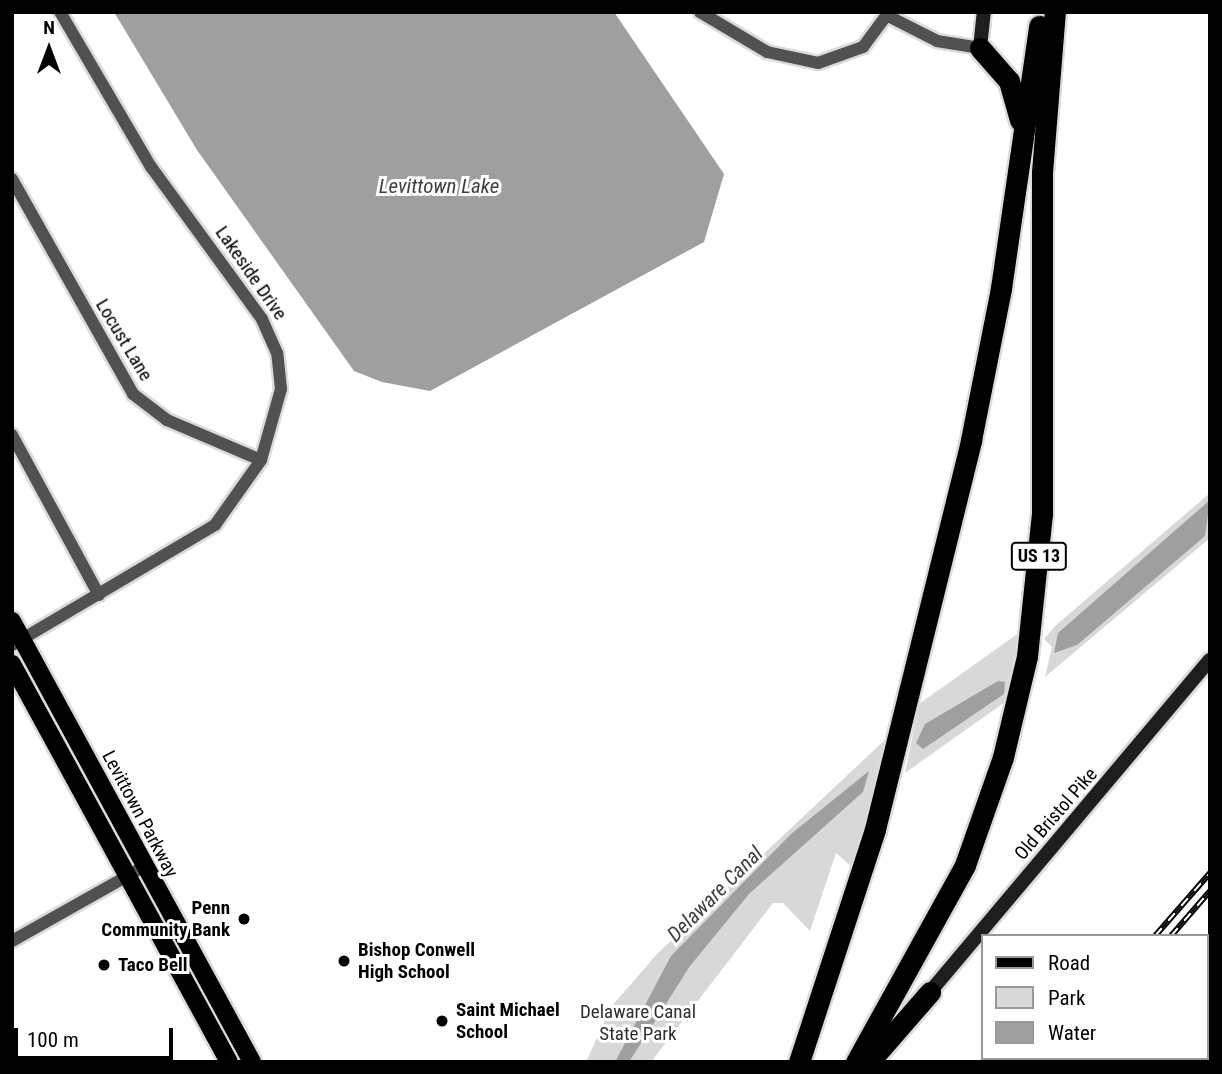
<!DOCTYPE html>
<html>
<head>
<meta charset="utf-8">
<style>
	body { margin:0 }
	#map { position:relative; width:1222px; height:1074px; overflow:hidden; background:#fff; font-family:"Roboto Condensed",sans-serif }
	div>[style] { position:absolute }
	.green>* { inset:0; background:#d8d8d8 }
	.water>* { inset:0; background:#9f9f9f }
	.roads { filter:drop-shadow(2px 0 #dbdbdb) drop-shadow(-2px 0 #dbdbdb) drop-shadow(0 2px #dbdbdb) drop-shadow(0 -2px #dbdbdb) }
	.minor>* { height:12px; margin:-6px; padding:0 6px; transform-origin:6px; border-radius:6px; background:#515151 }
	.secondary>* { height:14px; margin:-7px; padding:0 7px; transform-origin:7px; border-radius:7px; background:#1e1e1e }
	.primary>* { height:18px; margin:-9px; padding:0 9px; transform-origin:9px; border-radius:9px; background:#000 }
	.motorway>* { height:21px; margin:-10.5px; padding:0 10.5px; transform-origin:10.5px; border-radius:10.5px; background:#000 }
	.rail>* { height:6px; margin-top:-3px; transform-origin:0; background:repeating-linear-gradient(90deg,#fff 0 10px,#000 0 20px); box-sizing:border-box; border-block:2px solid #000 }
	.dots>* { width:19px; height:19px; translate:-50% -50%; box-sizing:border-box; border:4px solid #fff; border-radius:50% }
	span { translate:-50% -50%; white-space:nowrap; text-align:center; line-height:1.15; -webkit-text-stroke:6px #fff; paint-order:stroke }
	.shield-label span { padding:2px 5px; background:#fff; border:2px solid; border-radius:5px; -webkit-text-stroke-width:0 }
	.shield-label { font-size:18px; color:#000; font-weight:700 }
	.street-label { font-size:19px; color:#000 }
	.poi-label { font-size:19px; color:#000; font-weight:700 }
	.right { translate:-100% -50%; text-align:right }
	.left { translate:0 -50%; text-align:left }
	.park-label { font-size:19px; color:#2f2f2f }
	.water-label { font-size:21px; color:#404040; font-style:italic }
	.frame { position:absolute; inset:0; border:14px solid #000; pointer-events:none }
	.legend { position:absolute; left:981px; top:934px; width:228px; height:126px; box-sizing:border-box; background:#fff; border:2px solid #999; margin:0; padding:9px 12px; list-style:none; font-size:21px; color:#000 }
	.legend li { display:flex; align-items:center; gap:14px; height:35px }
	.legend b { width:35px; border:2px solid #999 }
	.north { position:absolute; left:14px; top:14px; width:70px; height:70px; -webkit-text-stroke:5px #fff; paint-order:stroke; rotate:0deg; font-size:19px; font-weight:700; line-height:28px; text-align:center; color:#000 }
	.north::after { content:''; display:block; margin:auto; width:24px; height:32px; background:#000; clip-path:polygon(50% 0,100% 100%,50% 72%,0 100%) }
	.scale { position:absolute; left:14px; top:1028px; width:159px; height:32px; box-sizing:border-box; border:4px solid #000; border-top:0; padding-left:9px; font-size:21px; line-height:24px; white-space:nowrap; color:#000; -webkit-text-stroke:5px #fff; paint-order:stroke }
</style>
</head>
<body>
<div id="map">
	<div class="green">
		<i style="clip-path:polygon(1210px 493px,1210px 538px,1045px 677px,1052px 647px,1044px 639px,1055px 626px)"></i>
		<i style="clip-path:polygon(1020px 632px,1005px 702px,905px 773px,919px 704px)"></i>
		<i style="clip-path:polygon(888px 737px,853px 868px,836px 853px,810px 931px,783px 903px,773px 903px,651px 1062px,586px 1062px,611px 1007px,657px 954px)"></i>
	</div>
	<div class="water">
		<i style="clip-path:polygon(114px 12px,614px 12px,724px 174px,704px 242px,430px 391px,382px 382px,354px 371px,197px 150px)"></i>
		<i style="clip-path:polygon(1210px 500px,1205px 536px,1077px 645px,1054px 653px,1058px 633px)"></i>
		<i style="clip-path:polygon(998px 681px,1005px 682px,1004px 694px,923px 749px,916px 743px,925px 724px)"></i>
		<i style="clip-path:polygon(869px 771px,863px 792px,749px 894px,690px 966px,629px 1062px,615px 1062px,671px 956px,791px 834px)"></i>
	</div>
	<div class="roads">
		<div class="minor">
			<i style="left:700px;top:12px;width:78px;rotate:30.8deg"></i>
			<i style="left:767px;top:52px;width:52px;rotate:12.2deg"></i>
			<i style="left:818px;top:63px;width:48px;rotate:-19.6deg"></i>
			<i style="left:863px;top:47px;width:44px;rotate:-53.4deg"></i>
			<i style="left:888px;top:16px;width:55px;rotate:27deg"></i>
			<i style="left:937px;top:41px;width:44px;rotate:9.2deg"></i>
			<i style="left:12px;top:179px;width:247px;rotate:60.6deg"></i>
			<i style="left:133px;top:394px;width:43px;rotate:37.4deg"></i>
			<i style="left:167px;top:420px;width:102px;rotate:23.1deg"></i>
			<i style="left:12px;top:435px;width:182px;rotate:61.5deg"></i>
			<i style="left:12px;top:645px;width:236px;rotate:-30.6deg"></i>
			<i style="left:215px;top:525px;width:80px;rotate:-54.7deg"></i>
			<i style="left:261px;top:460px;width:74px;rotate:-74.3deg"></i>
			<i style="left:281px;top:389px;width:36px;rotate:-96deg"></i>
			<i style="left:277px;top:353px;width:37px;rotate:-114deg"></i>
			<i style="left:262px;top:319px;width:188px;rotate:-126.1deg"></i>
			<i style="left:151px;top:167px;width:180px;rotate:-120.4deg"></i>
			<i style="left:12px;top:941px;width:153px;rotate:-29.4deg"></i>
			<i style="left:1206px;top:1056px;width:6px;rotate:51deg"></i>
			<i style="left:1190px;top:1062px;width:5px;rotate:-53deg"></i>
		</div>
		<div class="secondary">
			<i style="left:980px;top:48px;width:36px;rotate:-84deg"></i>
			<i style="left:930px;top:992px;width:434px;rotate:-49.9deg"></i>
		</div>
		<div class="primary">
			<i style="left:12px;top:621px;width:502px;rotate:61.44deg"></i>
			<i style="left:12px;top:664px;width:453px;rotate:61.4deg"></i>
		</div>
		<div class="motorway">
			<i style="left:980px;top:48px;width:44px;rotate:48.7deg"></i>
			<i style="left:1009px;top:81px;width:41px;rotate:74.2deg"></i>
			<i style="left:799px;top:1062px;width:245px;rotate:-71.9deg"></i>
			<i style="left:875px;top:829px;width:401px;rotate:-76.1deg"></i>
			<i style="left:971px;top:440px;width:155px;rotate:-78.8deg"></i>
			<i style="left:1001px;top:288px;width:265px;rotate:-81.7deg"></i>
			<i style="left:856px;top:1062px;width:225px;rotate:-61deg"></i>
			<i style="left:965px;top:865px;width:114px;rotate:-70.6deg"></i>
			<i style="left:1003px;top:757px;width:104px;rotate:-76.6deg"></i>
			<i style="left:1027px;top:656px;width:143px;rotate:-84deg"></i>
			<i style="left:1042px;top:514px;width:342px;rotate:-90deg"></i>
			<i style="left:1042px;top:172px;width:161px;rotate:-85.4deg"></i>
			<i style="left:869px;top:1062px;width:93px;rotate:-48.9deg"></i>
		</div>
	</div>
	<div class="rail">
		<i style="left:1155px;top:936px;width:84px;rotate:-48.9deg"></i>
		<i style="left:1171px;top:936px;width:60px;rotate:-49.1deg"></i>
		<i style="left:1054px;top:1062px;width:5px;rotate:-53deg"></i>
		<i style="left:1070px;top:1062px;width:5px;rotate:-53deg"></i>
	</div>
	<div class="dots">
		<i style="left:244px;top:919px;background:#000"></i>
		<i style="left:344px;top:961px;background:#000"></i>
		<i style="left:104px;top:965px;background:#000"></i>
		<i style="left:442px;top:1021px;background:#000"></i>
	</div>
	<div class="shield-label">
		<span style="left:1039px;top:556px">US 13</span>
	</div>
	<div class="street-label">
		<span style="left:251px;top:273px;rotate:55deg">Lakeside Drive</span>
		<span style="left:124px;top:340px;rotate:59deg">Locust Lane</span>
		<span style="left:140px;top:814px;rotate:62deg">Levittown Parkway</span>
		<span style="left:1056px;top:814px;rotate:-49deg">Old Bristol Pike</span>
	</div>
	<div class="poi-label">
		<span class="right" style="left:230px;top:919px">Penn<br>Community Bank</span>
		<span class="left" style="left:358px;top:961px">Bishop Conwell<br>High School</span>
		<span class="left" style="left:118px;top:965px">Taco Bell</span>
		<span class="left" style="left:456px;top:1021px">Saint Michael<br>School</span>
	</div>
	<div class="park-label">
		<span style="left:638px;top:1023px">Delaware Canal<br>State Park</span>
	</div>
	<div class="water-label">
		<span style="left:439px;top:186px">Levittown Lake</span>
		<span style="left:715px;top:894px;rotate:-45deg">Delaware Canal</span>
	</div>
	<div class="frame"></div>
	<ul class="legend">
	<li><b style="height:9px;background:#000"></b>Road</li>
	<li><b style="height:19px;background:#d8d8d8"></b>Park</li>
	<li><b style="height:19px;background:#9f9f9f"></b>Water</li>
	</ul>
	<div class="north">N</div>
	<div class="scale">100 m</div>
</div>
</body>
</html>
